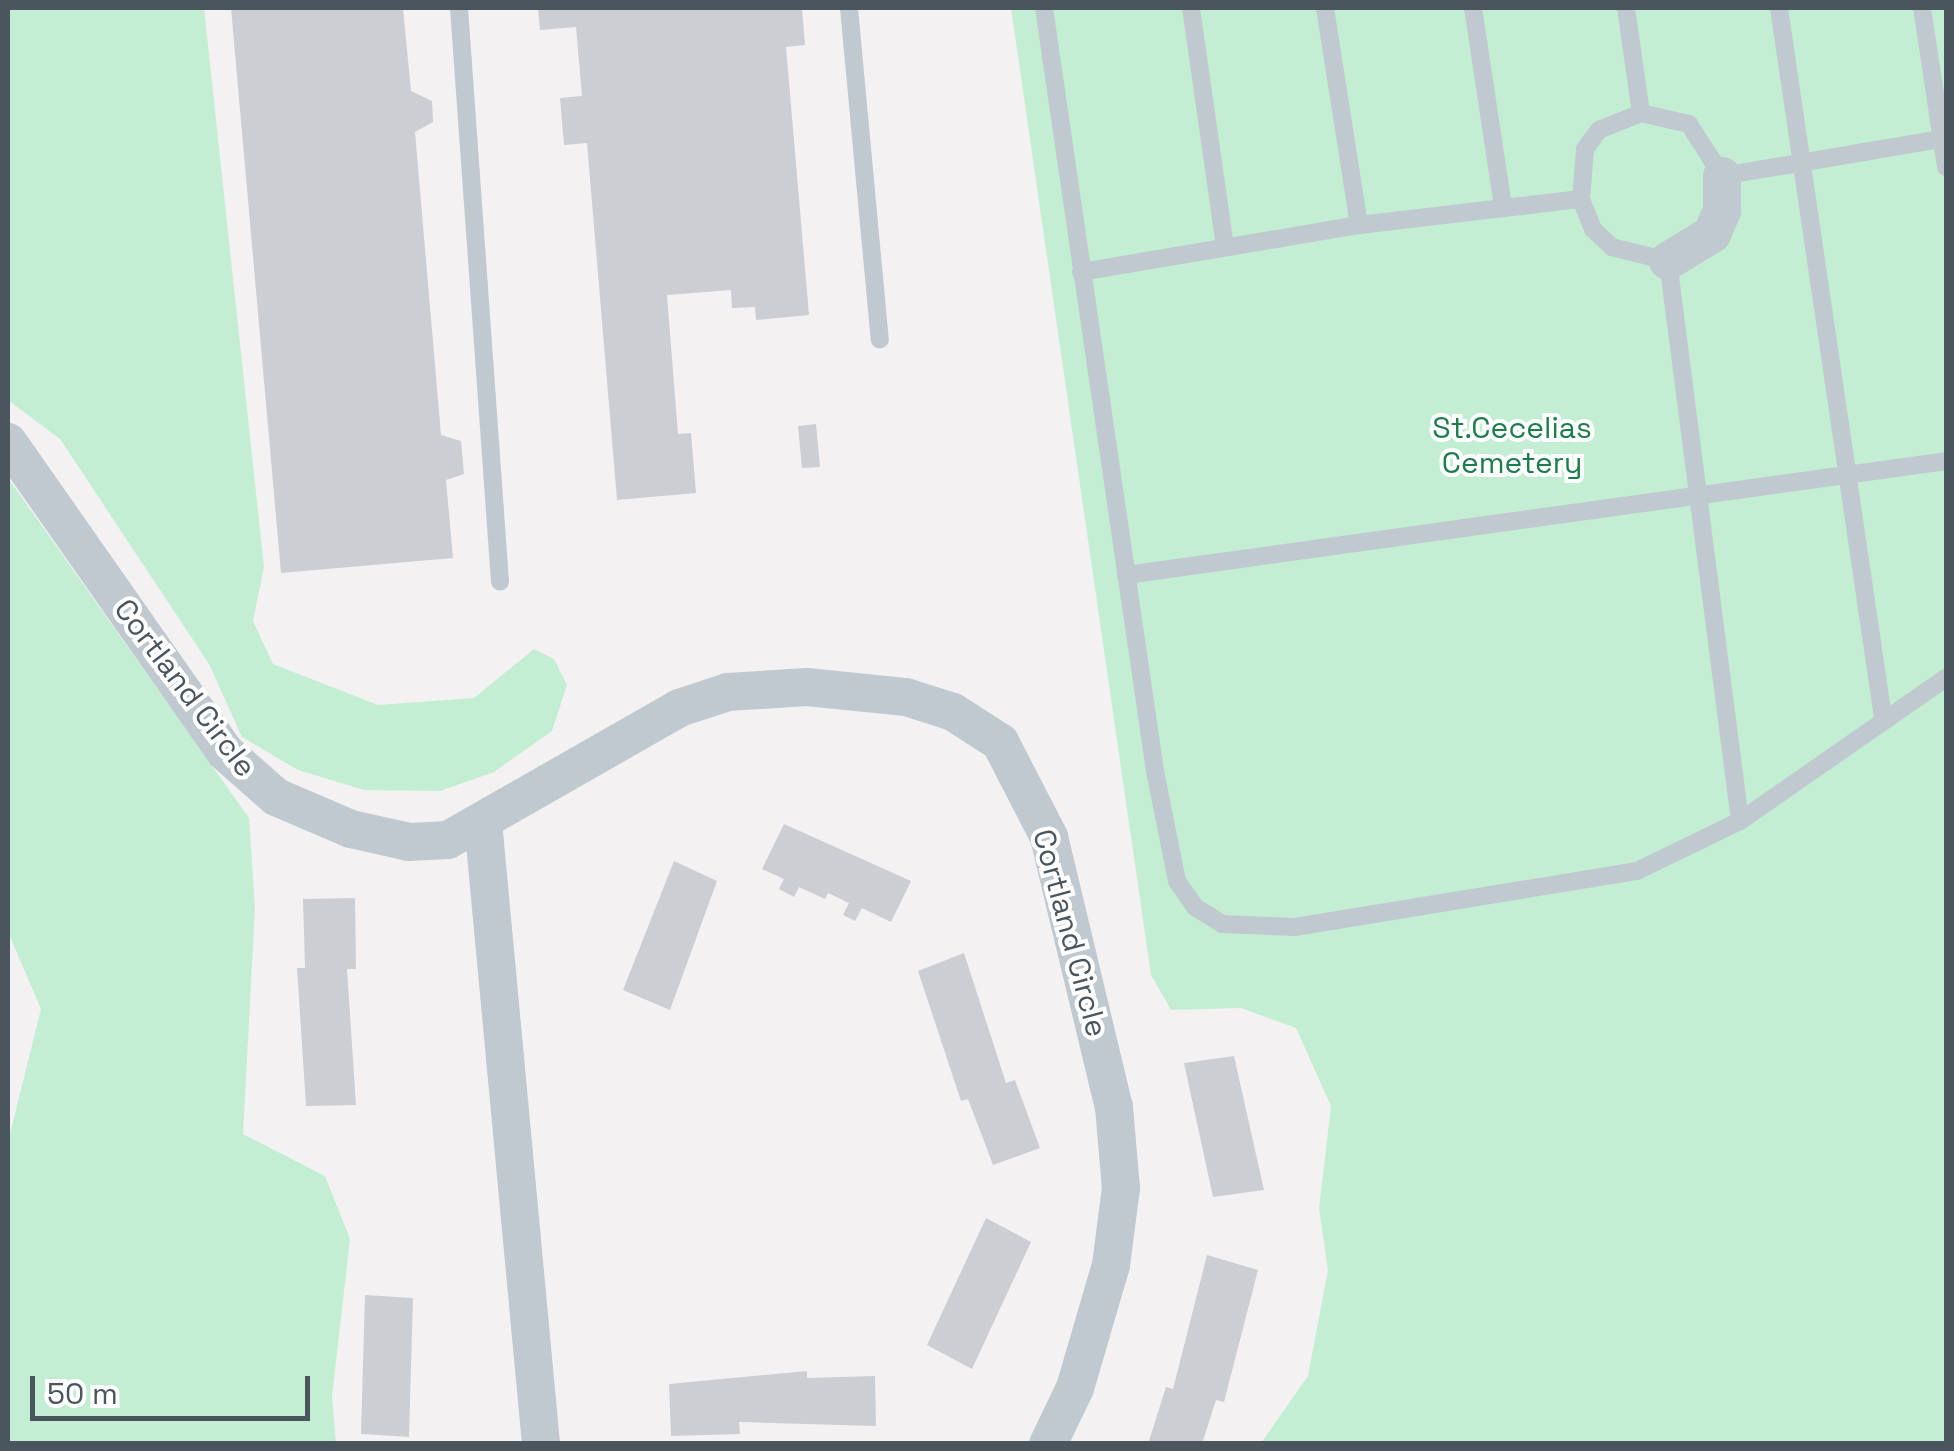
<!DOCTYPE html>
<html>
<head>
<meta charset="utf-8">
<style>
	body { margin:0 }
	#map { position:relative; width:1954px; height:1451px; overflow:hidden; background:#f4f1f2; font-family:"Space Grotesk",sans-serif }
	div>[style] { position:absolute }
	.green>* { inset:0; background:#c3eed3 }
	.building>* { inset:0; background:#ccced3 }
	.service>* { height:18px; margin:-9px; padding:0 9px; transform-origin:9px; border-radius:9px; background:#c0c9cf }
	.minor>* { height:38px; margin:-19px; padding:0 19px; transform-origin:19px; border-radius:19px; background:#c0c9cf }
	span { translate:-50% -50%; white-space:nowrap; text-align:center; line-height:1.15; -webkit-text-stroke:8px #fff; paint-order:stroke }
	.park-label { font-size:30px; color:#1c7e4c }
	.street-label { font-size:30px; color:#4a555e }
	.frame { position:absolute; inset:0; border:10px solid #4a555e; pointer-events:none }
	.scale { position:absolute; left:30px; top:1376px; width:280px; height:45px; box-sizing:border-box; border:5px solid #4a555e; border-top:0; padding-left:12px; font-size:30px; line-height:35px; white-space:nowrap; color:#4a555e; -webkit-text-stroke:8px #fff; paint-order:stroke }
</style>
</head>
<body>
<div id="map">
	<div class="green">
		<i style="clip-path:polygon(8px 8px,204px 8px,264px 567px,253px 621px,273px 664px,378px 705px,474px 698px,534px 649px,554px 659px,567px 685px,552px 731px,494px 772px,440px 791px,364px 790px,298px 770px,242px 737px,209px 664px,60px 439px,8px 400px)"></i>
		<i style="clip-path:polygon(1011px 8px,1946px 8px,1946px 1443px,1261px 1443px,1308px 1376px,1328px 1270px,1319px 1209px,1331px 1106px,1296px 1028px,1241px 1008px,1171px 1010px,1151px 975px)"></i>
		<i style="clip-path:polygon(8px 478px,249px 818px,255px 909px,243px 1134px,325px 1176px,350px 1239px,332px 1397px,336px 1443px,8px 1443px,8px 1142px,41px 1009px,8px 932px)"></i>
	</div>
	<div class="building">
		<i style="clip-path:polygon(231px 8px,403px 8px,411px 91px,432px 101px,433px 122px,415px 132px,441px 435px,461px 441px,464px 474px,446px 480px,453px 558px,281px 573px)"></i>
		<i style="clip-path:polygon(538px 8px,802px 8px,805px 45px,786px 47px,809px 315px,756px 320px,755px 307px,732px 308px,731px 290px,667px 295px,678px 434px,691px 433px,696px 493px,617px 500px,587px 143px,564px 145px,560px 98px,582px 96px,576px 27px,540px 30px)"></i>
		<i style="clip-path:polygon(816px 424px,820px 467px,802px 468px,798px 426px)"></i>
		<i style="clip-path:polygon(784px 824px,911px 881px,891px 922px,862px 908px,855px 921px,843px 915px,849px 903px,828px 893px,825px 899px,799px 887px,794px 897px,779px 889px,784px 879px,762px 869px)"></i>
		<i style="clip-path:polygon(674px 861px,717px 881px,670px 1010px,623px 990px)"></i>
		<i style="clip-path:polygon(355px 898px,356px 969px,347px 969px,356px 1105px,306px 1106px,297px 968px,305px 968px,303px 899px)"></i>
		<i style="clip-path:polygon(964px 953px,1006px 1083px,1015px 1080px,1040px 1148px,993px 1165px,968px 1099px,961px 1101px,918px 971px)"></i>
		<i style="clip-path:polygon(1234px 1056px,1264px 1190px,1213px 1197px,1184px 1063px)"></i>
		<i style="clip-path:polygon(986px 1218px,1031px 1242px,972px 1369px,927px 1345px)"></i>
		<i style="clip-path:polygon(1207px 1255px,1258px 1270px,1224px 1402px,1216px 1400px,1202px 1444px,1148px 1444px,1166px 1387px,1173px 1389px)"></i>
		<i style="clip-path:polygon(365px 1295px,413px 1298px,409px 1437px,361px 1434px)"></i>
		<i style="clip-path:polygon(807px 1371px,807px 1378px,875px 1376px,876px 1426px,739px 1422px,740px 1434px,671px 1436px,669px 1384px)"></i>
	</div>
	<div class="service">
		<i style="left:459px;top:8px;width:575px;rotate:85.91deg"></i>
		<i style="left:849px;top:8px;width:333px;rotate:84.7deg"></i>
		<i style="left:1044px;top:8px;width:771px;rotate:81.72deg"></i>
		<i style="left:1155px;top:771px;width:112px;rotate:78.7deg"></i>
		<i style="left:1177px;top:881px;width:32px;rotate:55deg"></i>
		<i style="left:1195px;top:907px;width:32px;rotate:32deg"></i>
		<i style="left:1222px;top:924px;width:73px;rotate:2.4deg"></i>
		<i style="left:1295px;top:927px;width:347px;rotate:-9.3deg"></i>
		<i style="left:1637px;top:871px;width:114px;rotate:-25.9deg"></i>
		<i style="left:1740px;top:821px;width:251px;rotate:-34.8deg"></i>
		<i style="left:1191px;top:8px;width:240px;rotate:81.9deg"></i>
		<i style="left:1325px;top:8px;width:220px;rotate:81.1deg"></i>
		<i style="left:1473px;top:8px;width:200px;rotate:81.4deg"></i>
		<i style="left:1626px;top:8px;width:106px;rotate:81.9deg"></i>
		<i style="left:1779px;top:8px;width:717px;rotate:81.66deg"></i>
		<i style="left:1922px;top:8px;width:161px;rotate:81.4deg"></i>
		<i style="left:1081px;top:272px;width:282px;rotate:-9.6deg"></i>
		<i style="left:1359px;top:225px;width:224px;rotate:-6.7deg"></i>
		<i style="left:1126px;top:575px;width:828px;rotate:-7.91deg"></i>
		<i style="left:1740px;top:821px;width:565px;rotate:-97.33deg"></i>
		<i style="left:1668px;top:261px;width:58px;rotate:-166deg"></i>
		<i style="left:1612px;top:247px;width:26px;rotate:-137deg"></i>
		<i style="left:1593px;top:229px;width:32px;rotate:-112deg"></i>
		<i style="left:1581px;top:199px;width:50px;rotate:-85.4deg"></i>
		<i style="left:1585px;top:149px;width:24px;rotate:-54deg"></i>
		<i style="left:1599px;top:130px;width:45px;rotate:-22deg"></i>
		<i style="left:1641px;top:113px;width:49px;rotate:12.9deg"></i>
		<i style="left:1689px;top:124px;width:62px;rotate:57.6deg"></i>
		<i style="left:1722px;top:176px;width:227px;rotate:-9.6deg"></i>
	</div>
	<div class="minor">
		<i style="left:1668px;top:261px;width:52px;rotate:-31.5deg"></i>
		<i style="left:1712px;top:234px;width:25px;rotate:-67deg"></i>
		<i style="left:1722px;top:211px;width:35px;rotate:-90deg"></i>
		<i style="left:8px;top:442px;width:378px;rotate:55deg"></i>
		<i style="left:225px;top:752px;width:68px;rotate:41.4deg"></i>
		<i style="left:276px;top:797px;width:82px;rotate:23.1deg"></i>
		<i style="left:351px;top:829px;width:59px;rotate:12.6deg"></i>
		<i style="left:409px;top:842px;width:39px;rotate:-3deg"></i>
		<i style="left:448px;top:840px;width:266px;rotate:-29.7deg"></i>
		<i style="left:679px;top:708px;width:52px;rotate:-18.1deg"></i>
		<i style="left:728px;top:692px;width:79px;rotate:-3.6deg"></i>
		<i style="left:807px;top:687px;width:100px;rotate:5.8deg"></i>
		<i style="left:906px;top:697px;width:49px;rotate:17.7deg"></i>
		<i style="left:953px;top:712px;width:56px;rotate:32.6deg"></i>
		<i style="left:1000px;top:742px;width:107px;rotate:62.7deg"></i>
		<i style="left:1049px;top:837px;width:278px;rotate:76.5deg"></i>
		<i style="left:1114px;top:1107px;width:81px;rotate:85.1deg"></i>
		<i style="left:1121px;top:1188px;width:78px;rotate:97.4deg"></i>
		<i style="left:1111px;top:1265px;width:128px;rotate:106.3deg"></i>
		<i style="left:1075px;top:1388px;width:62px;rotate:115.7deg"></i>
		<i style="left:483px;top:822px;width:625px;rotate:84.67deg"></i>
	</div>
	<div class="park-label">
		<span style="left:1512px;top:445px">St.Cecelias<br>Cemetery</span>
	</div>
	<div class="street-label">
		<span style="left:185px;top:688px;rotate:53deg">Cortland Circle</span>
		<span style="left:1070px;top:933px;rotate:75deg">Cortland Circle</span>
	</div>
	<div class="frame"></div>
	<div class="scale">50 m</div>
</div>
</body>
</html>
